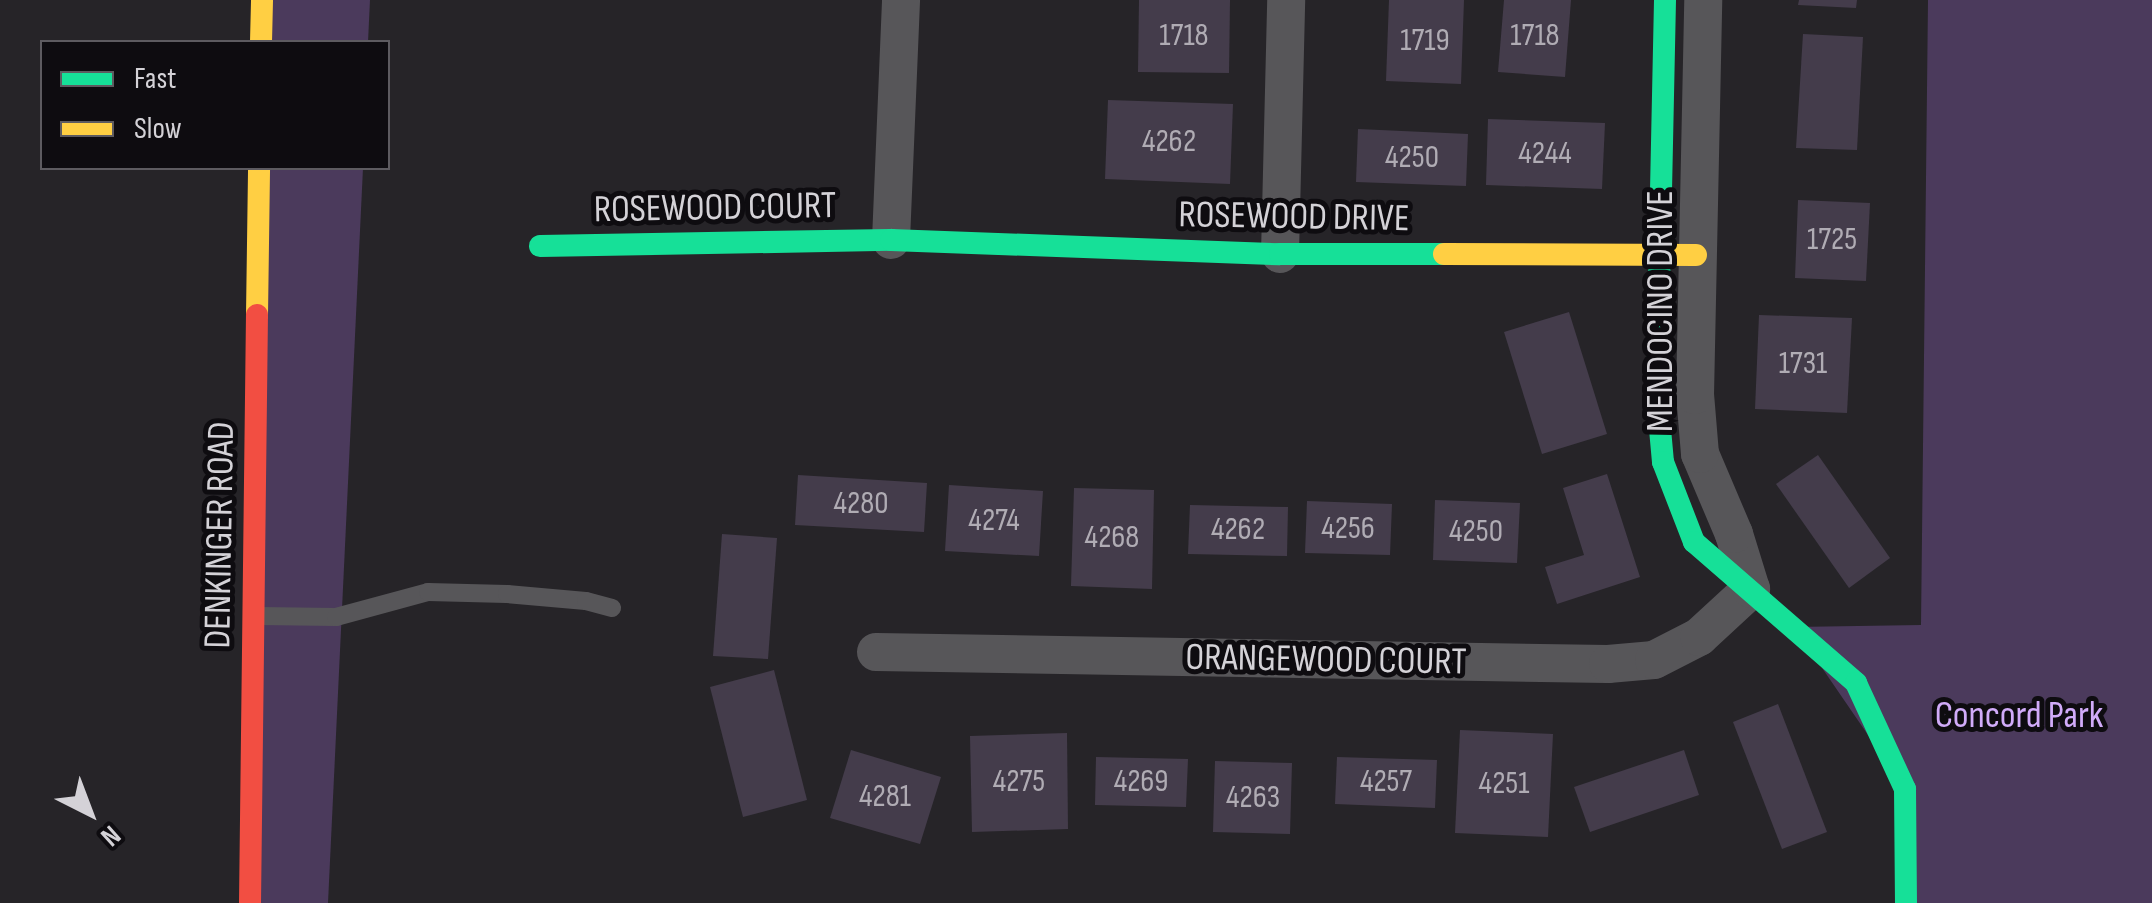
<!DOCTYPE html>
<html>
<head>
<meta charset="utf-8">
<style>
	body { margin:0 }
	#map { position:relative; width:2152px; height:903px; overflow:hidden; background:#262428; font-family:"Sofia Sans Condensed",sans-serif }
	div>[style] { position:absolute }
	.green>* { inset:0; background:#4b3a5c }
	.building>* { inset:0; background:#443c4b }
	.lane>* { height:18px; margin:-9px; padding:0 9px; transform-origin:9px; border-radius:9px; background:#575659 }
	.street>* { height:38px; margin:-19px; padding:0 19px; transform-origin:19px; border-radius:19px; background:#575659 }
	.fast>* { height:22px; margin:-11px; padding:0 11px; transform-origin:11px; border-radius:11px; background:#16e098 }
	.slow>* { height:22px; margin:-11px; padding:0 11px; transform-origin:11px; border-radius:11px; background:#ffcf43 }
	.jam>* { height:22px; margin:-11px; padding:0 11px; transform-origin:11px; border-radius:11px; background:#f24e42 }
	span { translate:-50% -50%; white-space:nowrap; text-align:center; line-height:1.15; -webkit-text-stroke:10px #0e0c10; paint-order:stroke }
	.number-label { font-size:32px; color:#b0acb4 }
	.number-label span { -webkit-text-stroke-width:0 }
	.street-label { font-size:38px; color:#d4d2d7 }
	.park-label { font-size:38px; color:#d1abf9 }
	.legend { position:absolute; left:40px; top:40px; width:350px; height:130px; box-sizing:border-box; background:#0e0c10; border:2px solid #5d5b60; margin:0; padding:12px 18px; list-style:none; font-size:30px; color:#d4d2d7 }
	.legend li { display:flex; align-items:center; gap:20px; height:50px }
	.legend b { width:50px; border:2px solid #5d5b60 }
	.north { position:absolute; left:40px; top:763px; width:100px; height:100px; -webkit-text-stroke:8px #0e0c10; paint-order:stroke; rotate:138deg; font-size:28px; font-weight:700; line-height:40px; text-align:center; color:#d4d2d7 }
	.north::after { content:''; display:block; margin:auto; width:35px; height:45px; background:#d4d2d7; clip-path:polygon(50% 0,100% 100%,50% 72%,0 100%) }
</style>
</head>
<body>
<div id="map">
	<div class="green">
		<i style="clip-path:polygon(262px 0,370px 0,368px 42px,261px 42px)"></i>
		<i style="clip-path:polygon(1928px 0,2152px 0,2152px 903px,1906px 903px,1905px 789px,1794px 627px,1921px 625px)"></i>
		<i style="clip-path:polygon(259px 168px,363px 168px,328px 903px,250px 903px)"></i>
	</div>
	<div class="building">
		<i style="clip-path:polygon(1139px 0,1230px 0,1229px 73px,1138px 72px)"></i>
		<i style="clip-path:polygon(1389px 0,1464px 0,1461px 84px,1386px 81px)"></i>
		<i style="clip-path:polygon(1504px 0,1571px 0,1565px 77px,1498px 72px)"></i>
		<i style="clip-path:polygon(1799px 0,1857px 0,1856px 8px,1798px 5px)"></i>
		<i style="clip-path:polygon(1803px 34px,1863px 37px,1857px 150px,1796px 148px)"></i>
		<i style="clip-path:polygon(1108px 100px,1233px 104px,1230px 184px,1105px 179px)"></i>
		<i style="clip-path:polygon(1488px 119px,1605px 123px,1602px 189px,1486px 185px)"></i>
		<i style="clip-path:polygon(1358px 129px,1468px 134px,1466px 186px,1356px 182px)"></i>
		<i style="clip-path:polygon(1798px 200px,1870px 203px,1866px 281px,1795px 278px)"></i>
		<i style="clip-path:polygon(1569px 312px,1607px 434px,1542px 454px,1504px 332px)"></i>
		<i style="clip-path:polygon(1759px 315px,1852px 318px,1847px 413px,1755px 409px)"></i>
		<i style="clip-path:polygon(1818px 455px,1890px 558px,1849px 588px,1776px 484px)"></i>
		<i style="clip-path:polygon(1607px 474px,1640px 577px,1557px 604px,1545px 567px,1584px 555px,1563px 488px)"></i>
		<i style="clip-path:polygon(798px 475px,927px 483px,924px 532px,795px 525px)"></i>
		<i style="clip-path:polygon(949px 485px,1043px 491px,1039px 556px,945px 551px)"></i>
		<i style="clip-path:polygon(1074px 488px,1154px 490px,1152px 589px,1071px 586px)"></i>
		<i style="clip-path:polygon(1435px 500px,1520px 503px,1517px 563px,1433px 560px)"></i>
		<i style="clip-path:polygon(1307px 501px,1392px 504px,1390px 555px,1305px 553px)"></i>
		<i style="clip-path:polygon(1190px 505px,1288px 507px,1287px 556px,1188px 554px)"></i>
		<i style="clip-path:polygon(722px 534px,777px 538px,768px 659px,713px 656px)"></i>
		<i style="clip-path:polygon(774px 670px,807px 800px,743px 817px,710px 687px)"></i>
		<i style="clip-path:polygon(1778px 704px,1827px 832px,1782px 849px,1733px 722px)"></i>
		<i style="clip-path:polygon(1460px 730px,1553px 734px,1548px 837px,1455px 833px)"></i>
		<i style="clip-path:polygon(1067px 733px,1068px 829px,972px 832px,970px 736px)"></i>
		<i style="clip-path:polygon(851px 750px,941px 777px,920px 844px,830px 818px)"></i>
		<i style="clip-path:polygon(1684px 750px,1699px 795px,1590px 832px,1574px 787px)"></i>
		<i style="clip-path:polygon(1096px 757px,1188px 759px,1186px 807px,1095px 805px)"></i>
		<i style="clip-path:polygon(1337px 757px,1437px 760px,1435px 808px,1335px 804px)"></i>
		<i style="clip-path:polygon(1215px 761px,1292px 763px,1290px 834px,1213px 832px)"></i>
	</div>
	<div class="lane">
		<i style="left:259px;top:616px;width:77px;rotate:0.7deg"></i>
		<i style="left:336px;top:617px;width:95px;rotate:-15.2deg"></i>
		<i style="left:428px;top:592px;width:79px;rotate:1.5deg"></i>
		<i style="left:507px;top:594px;width:79px;rotate:5.1deg"></i>
		<i style="left:586px;top:601px;width:27px;rotate:15deg"></i>
	</div>
	<div class="street">
		<i style="left:891px;top:240px;width:240px;rotate:-87.6deg"></i>
		<i style="left:1280px;top:254px;width:254px;rotate:-88.6deg"></i>
		<i style="left:876px;top:652px;width:732px;rotate:0.94deg"></i>
		<i style="left:1608px;top:664px;width:46px;rotate:-5deg"></i>
		<i style="left:1654px;top:660px;width:51px;rotate:-27.1deg"></i>
		<i style="left:1699px;top:637px;width:71px;rotate:-42.7deg"></i>
		<i style="left:1751px;top:589px;width:58px;rotate:-107.2deg"></i>
		<i style="left:1734px;top:534px;width:87px;rotate:-113deg"></i>
		<i style="left:1700px;top:454px;width:59px;rotate:-94.8deg"></i>
		<i style="left:1695px;top:395px;width:395px;rotate:-88.8deg"></i>
	</div>
	<div class="fast">
		<i style="left:1665px;top:0;width:396px;rotate:91.2deg"></i>
		<i style="left:1657px;top:396px;width:66px;rotate:84.8deg"></i>
		<i style="left:1663px;top:462px;width:86px;rotate:68.8deg"></i>
		<i style="left:1694px;top:542px;width:215px;rotate:41deg"></i>
		<i style="left:1856px;top:683px;width:117px;rotate:65.2deg"></i>
		<i style="left:1905px;top:789px;width:114px;rotate:89.5deg"></i>
		<i style="left:540px;top:246px;width:351px;rotate:-1deg"></i>
		<i style="left:891px;top:240px;width:389px;rotate:2.1deg"></i>
		<i style="left:1280px;top:254px;width:164px"></i>
	</div>
	<div class="slow">
		<i style="left:261px;top:42px;width:42px;rotate:-88.6deg"></i>
		<i style="left:1444px;top:254px;width:252px;rotate:0.2deg"></i>
		<i style="left:257px;top:315px;width:147px;rotate:-89.2deg"></i>
	</div>
	<div class="jam">
		<i style="left:250px;top:903px;width:588px;rotate:-89.32deg"></i>
	</div>
	<div class="number-label">
		<span style="left:1184px;top:36px">1718</span>
		<span style="left:1535px;top:36px">1718</span>
		<span style="left:1425px;top:41px">1719</span>
		<span style="left:1169px;top:142px">4262</span>
		<span style="left:1545px;top:154px">4244</span>
		<span style="left:1412px;top:158px">4250</span>
		<span style="left:1832px;top:240px">1725</span>
		<span style="left:1803px;top:364px">1731</span>
		<span style="left:861px;top:504px">4280</span>
		<span style="left:994px;top:521px">4274</span>
		<span style="left:1348px;top:529px">4256</span>
		<span style="left:1238px;top:530px">4262</span>
		<span style="left:1476px;top:532px">4250</span>
		<span style="left:1112px;top:538px">4268</span>
		<span style="left:1019px;top:782px">4275</span>
		<span style="left:1141px;top:782px">4269</span>
		<span style="left:1386px;top:782px">4257</span>
		<span style="left:1504px;top:784px">4251</span>
		<span style="left:885px;top:797px">4281</span>
		<span style="left:1253px;top:798px">4263</span>
	</div>
	<div class="street-label">
		<span style="left:715px;top:208px;rotate:-1deg">ROSEWOOD COURT</span>
		<span style="left:1294px;top:217px;rotate:1deg">ROSEWOOD DRIVE</span>
		<span style="left:1661px;top:311px;rotate:-90deg">MENDOCINO DRIVE</span>
		<span style="left:220px;top:535px;rotate:-89deg">DENKINGER ROAD</span>
		<span style="left:1326px;top:660px;rotate:1deg">ORANGEWOOD COURT</span>
	</div>
	<div class="park-label">
		<span style="left:2019px;top:716px">Concord Park</span>
	</div>
	<ul class="legend">
	<li><b style="height:12px;background:#16e098"></b>Fast</li>
	<li><b style="height:12px;background:#ffcf43"></b>Slow</li>
	</ul>
	<div class="north">N</div>
</div>
</body>
</html>
